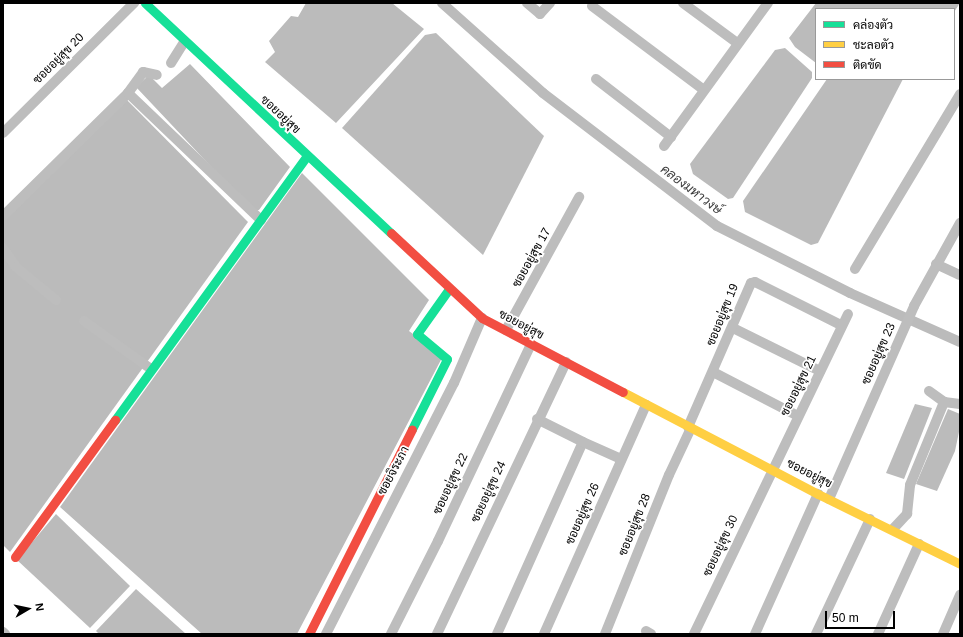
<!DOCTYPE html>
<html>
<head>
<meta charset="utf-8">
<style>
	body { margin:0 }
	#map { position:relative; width:963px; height:637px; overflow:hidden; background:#fff; font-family:Helvetica,Sarabun,sans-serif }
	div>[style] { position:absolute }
	.water>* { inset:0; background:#bbb }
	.canal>* { height:10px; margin:-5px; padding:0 5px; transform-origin:5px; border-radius:5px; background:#bbb }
	.street>* { height:10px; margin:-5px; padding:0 5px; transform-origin:5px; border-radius:5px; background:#bdbdbd }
	.fast>* { height:9px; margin:-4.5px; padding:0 4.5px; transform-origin:4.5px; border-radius:4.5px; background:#16e098 }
	.slow>* { height:9px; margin:-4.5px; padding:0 4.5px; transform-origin:4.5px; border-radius:4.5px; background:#ffcf43 }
	.jam>* { height:9px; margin:-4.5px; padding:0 4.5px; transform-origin:4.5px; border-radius:4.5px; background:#f24e42 }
	span { translate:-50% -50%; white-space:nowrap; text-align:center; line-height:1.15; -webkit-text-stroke:3.5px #fff; paint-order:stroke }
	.street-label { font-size:12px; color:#000 }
	.water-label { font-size:13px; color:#3f3f3f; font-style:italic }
	.frame { position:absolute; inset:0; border:4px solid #000; pointer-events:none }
	.legend { position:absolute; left:815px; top:8px; width:140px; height:72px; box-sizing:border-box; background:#fff; border:1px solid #999; margin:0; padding:5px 7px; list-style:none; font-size:12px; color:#000 }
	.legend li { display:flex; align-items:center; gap:8px; height:20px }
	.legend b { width:20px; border:1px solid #999 }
	.north { position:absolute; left:8px; top:589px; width:40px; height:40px; -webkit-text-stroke:3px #fff; paint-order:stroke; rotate:81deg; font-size:11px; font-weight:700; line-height:16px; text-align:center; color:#000 }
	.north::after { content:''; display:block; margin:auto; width:14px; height:18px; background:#000; clip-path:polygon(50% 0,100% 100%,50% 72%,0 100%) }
	.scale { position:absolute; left:825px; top:611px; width:70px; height:18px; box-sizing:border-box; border:2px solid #000; border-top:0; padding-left:5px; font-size:12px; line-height:14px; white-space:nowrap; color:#000; -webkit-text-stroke:3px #fff; paint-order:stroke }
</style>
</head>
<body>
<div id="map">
	<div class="water">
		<i style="clip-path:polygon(306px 3px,392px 3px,424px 29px,336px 123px,265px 62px,275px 52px,269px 41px,291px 16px,298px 17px)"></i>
		<i style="clip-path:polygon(816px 3px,960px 3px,954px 12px,954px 9px,816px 9px,816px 63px,795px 47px,789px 38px)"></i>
		<i style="clip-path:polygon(436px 33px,544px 136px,483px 255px,342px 128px,425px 35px)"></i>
		<i style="clip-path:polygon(785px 48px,812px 72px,812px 78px,733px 198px,728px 199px,693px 174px,690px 164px,775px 50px)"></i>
		<i style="clip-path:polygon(190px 64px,290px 167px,259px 210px,252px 210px,136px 87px,149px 75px,162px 88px)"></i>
		<i style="clip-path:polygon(827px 79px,903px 79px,818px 243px,811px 245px,745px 212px,743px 201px)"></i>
		<i style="clip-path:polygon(124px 97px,248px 222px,10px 552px,3px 545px,3px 216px)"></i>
		<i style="clip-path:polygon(302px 173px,429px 300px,409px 331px,443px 356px,297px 634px,202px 634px,60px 507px)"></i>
		<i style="clip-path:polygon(915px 404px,932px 408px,904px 479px,886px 473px)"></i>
		<i style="clip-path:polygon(948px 409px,960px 414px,960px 427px,955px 451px,937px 491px,916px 484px)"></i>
		<i style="clip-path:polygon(56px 514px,130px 586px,90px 628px,17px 560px)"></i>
		<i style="clip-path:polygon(136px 589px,186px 634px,99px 634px,96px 631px)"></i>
	</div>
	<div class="canal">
		<i style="left:442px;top:3px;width:135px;rotate:41.7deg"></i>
		<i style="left:543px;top:93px;width:219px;rotate:37.4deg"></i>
		<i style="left:717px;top:226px;width:149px;rotate:26.7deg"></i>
		<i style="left:850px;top:293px;width:120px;rotate:24deg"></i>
	</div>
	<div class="street">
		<i style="left:527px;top:3px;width:17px;rotate:40deg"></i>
		<i style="left:540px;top:14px;width:15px;rotate:-48deg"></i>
		<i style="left:683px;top:3px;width:67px;rotate:36.5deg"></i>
		<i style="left:592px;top:6px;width:140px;rotate:36.9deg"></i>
		<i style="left:171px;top:63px;width:25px;rotate:-58deg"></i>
		<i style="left:596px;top:79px;width:95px;rotate:37.7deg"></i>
		<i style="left:128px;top:93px;width:26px;rotate:-54deg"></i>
		<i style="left:143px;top:72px;width:14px;rotate:12deg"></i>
		<i style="left:3px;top:133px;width:185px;rotate:-44.8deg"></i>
		<i style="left:664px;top:146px;width:177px;rotate:-54deg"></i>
		<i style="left:3px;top:216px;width:175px;rotate:-44.5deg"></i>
		<i style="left:128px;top:93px;width:184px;rotate:43.7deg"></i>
		<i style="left:3px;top:248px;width:23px;rotate:56deg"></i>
		<i style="left:16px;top:267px;width:52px;rotate:39.5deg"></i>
		<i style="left:936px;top:264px;width:26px;rotate:25deg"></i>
		<i style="left:855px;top:269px;width:204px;rotate:-59deg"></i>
		<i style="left:84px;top:321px;width:82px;rotate:35.6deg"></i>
		<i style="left:733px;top:328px;width:97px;rotate:26.3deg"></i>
		<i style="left:506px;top:330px;width:152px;rotate:-61.2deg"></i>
		<i style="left:713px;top:372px;width:96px;rotate:27.4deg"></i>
		<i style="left:929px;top:391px;width:19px;rotate:36deg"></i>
		<i style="left:944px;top:402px;width:16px;rotate:7deg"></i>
		<i style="left:537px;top:419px;width:51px;rotate:26.6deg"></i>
		<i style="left:688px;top:427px;width:157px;rotate:-66.4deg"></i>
		<i style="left:751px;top:283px;width:4px;rotate:-14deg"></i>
		<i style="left:755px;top:282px;width:96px;rotate:26.6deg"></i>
		<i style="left:829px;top:499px;width:211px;rotate:-66.2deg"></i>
		<i style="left:914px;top:306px;width:95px;rotate:-61deg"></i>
		<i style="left:893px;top:529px;width:21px;rotate:-47deg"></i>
		<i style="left:907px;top:514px;width:29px;rotate:-84deg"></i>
		<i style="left:910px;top:485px;width:90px;rotate:-67.7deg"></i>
		<i style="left:646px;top:631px;width:6px;rotate:31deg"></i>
		<i style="left:3px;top:632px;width:3px;rotate:45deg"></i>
		<i style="left:326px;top:634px;width:282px;rotate:-63deg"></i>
		<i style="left:454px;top:383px;width:71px;rotate:-66.7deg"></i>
		<i style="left:391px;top:634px;width:104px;rotate:-63.2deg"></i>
		<i style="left:438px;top:541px;width:218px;rotate:-64.7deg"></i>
		<i style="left:437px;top:634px;width:301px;rotate:-64.6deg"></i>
		<i style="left:497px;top:634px;width:210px;rotate:-65.9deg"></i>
		<i style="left:583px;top:442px;width:42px;rotate:24.1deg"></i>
		<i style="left:544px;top:634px;width:251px;rotate:-66deg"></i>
		<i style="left:605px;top:634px;width:171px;rotate:-68.1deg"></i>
		<i style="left:669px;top:475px;width:52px;rotate:-64.9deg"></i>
		<i style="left:694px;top:634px;width:355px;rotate:-64.3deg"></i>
		<i style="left:755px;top:634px;width:154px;rotate:-65.8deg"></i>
		<i style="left:816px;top:634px;width:127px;rotate:-64.8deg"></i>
		<i style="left:878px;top:634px;width:99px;rotate:-65.5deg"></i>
		<i style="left:943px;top:634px;width:43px;rotate:-66.4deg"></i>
	</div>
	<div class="fast">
		<i style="left:145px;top:3px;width:337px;rotate:43.1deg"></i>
		<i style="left:115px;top:420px;width:326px;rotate:-54deg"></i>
		<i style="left:412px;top:429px;width:78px;rotate:-63.4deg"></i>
		<i style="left:447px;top:359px;width:39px;rotate:-140deg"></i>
		<i style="left:417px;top:334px;width:55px;rotate:-54.6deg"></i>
	</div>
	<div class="slow">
		<i style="left:623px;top:392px;width:220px;rotate:27.6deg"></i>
		<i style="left:818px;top:494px;width:158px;rotate:26.2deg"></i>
	</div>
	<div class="jam">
		<i style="left:391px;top:233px;width:125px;rotate:43deg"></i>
		<i style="left:482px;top:318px;width:159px;rotate:27.7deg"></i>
		<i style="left:15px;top:557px;width:170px;rotate:-53.9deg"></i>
		<i style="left:309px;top:634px;width:229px;rotate:-63.3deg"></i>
	</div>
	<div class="street-label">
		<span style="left:59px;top:59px;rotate:-45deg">ซอยอยู่สุข 20</span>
		<span style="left:280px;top:115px;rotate:43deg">ซอยอยู่สุข</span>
		<span style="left:532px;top:258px;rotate:-61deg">ซอยอยู่สุข 17</span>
		<span style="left:723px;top:315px;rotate:-68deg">ซอยอยู่สุข 19</span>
		<span style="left:521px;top:325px;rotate:28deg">ซอยอยู่สุข</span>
		<span style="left:879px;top:354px;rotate:-66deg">ซอยอยู่สุข 23</span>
		<span style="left:799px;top:386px;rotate:-64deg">ซอยอยู่สุข 21</span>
		<span style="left:394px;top:471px;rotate:-62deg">ซอยจิระภา</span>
		<span style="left:809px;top:474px;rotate:27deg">ซอยอยู่สุข</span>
		<span style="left:451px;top:484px;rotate:-65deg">ซอยอยู่สุข 22</span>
		<span style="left:489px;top:492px;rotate:-65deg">ซอยอยู่สุข 24</span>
		<span style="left:583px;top:514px;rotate:-66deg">ซอยอยู่สุข 26</span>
		<span style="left:635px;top:525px;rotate:-68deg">ซอยอยู่สุข 28</span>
		<span style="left:721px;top:546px;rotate:-65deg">ซอยอยู่สุข 30</span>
	</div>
	<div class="water-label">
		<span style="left:691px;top:190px;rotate:37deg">คลองมหาวงษ์</span>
	</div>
	<div class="frame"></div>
	<ul class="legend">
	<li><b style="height:5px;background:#16e098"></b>คล่องตัว</li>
	<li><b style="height:5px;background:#ffcf43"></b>ชะลอตัว</li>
	<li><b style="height:5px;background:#f24e42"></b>ติดขัด</li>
	</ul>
	<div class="north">N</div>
	<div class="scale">50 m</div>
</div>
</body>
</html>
